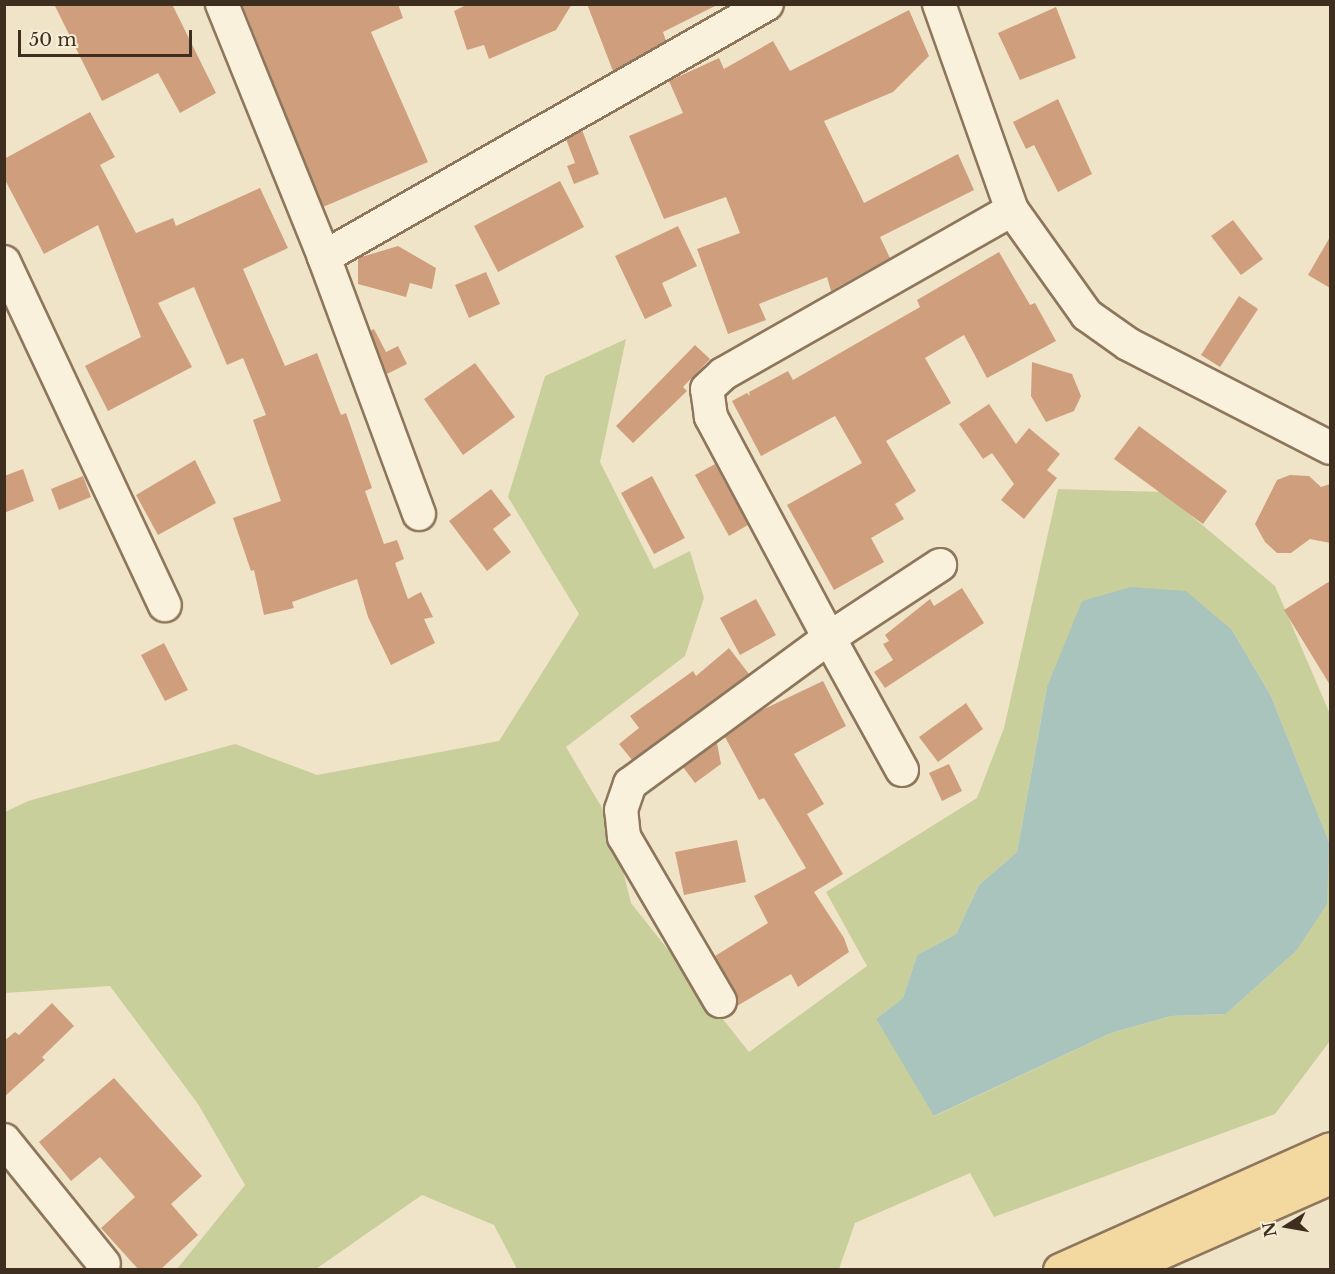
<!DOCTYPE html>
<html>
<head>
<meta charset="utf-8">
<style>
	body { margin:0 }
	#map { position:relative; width:1335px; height:1274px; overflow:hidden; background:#f0e4c8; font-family:"Libre Baskerville",serif }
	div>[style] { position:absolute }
	.green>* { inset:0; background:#c9cf9b }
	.water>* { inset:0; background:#a9c4bc }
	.building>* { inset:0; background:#cf9f7d }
	.roads { filter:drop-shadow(2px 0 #8d765c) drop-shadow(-2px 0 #8d765c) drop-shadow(0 2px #8d765c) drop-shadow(0 -2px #8d765c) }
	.minor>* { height:32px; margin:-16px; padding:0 16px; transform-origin:16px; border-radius:16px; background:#faf1dc }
	.major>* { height:33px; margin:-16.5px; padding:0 16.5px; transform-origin:16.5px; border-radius:16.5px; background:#f3d9a0 }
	span { translate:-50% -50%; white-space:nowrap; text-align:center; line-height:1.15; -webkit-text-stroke:4.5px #f7eed8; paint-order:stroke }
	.frame { position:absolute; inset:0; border:6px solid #3d2e20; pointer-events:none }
	.north { position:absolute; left:1257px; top:1196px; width:60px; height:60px; -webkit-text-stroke:4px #f7eed8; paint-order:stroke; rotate:259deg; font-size:16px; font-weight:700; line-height:24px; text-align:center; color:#3d2e20 }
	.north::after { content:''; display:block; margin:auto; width:21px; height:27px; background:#3d2e20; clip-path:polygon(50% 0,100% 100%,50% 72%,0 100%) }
	.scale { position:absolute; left:18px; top:30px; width:174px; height:27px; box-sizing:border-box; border:3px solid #3d2e20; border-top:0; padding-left:8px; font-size:18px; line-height:21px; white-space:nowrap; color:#3d2e20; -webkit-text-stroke:4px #f7eed8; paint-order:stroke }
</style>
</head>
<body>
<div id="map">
	<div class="green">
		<i style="clip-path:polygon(evenodd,626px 339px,600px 462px,654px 569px,690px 551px,704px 598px,685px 656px,566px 747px,611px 823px,631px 903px,749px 1052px,867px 966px,826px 892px,977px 798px,1004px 728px,1058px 489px,1163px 492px,1275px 586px,1330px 714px,1330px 1041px,1275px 1114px,994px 1217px,970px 1173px,855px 1223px,839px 1269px,517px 1269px,494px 1225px,422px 1195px,316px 1269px,177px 1269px,245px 1185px,198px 1104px,110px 986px,5px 993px,5px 812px,28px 801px,235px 744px,317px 775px,499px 741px,579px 614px,508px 497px,545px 376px,626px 339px,1232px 630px,1271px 696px,1329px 842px,1296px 951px,1226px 1014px,1171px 1016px,1111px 1033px,935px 1116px,876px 1019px,903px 998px,917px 955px,956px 934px,979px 885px,1017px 852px,1047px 687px,1232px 630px)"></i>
	</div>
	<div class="water">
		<i style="clip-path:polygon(1131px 587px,1186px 591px,1232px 630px,1271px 696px,1329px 842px,1327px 904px,1296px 951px,1226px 1014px,1171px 1016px,1111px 1033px,934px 1116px,876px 1019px,903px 998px,917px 955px,956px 934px,979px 885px,1017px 852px,1047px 687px,1082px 601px)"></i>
	</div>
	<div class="building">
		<i style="clip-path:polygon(54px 4px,172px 4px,216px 93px,180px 113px,158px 73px,102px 101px)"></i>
		<i style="clip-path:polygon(242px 4px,398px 4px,403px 18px,371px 32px,428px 162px,323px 207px)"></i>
		<i style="clip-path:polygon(468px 4px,572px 4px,556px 30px,489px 59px,484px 45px,467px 50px,454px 11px)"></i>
		<i style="clip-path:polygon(587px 4px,719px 4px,663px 32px,666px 41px,613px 71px)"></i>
		<i style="clip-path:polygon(1056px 7px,1076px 58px,1020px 80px,998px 33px)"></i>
		<i style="clip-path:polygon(909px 10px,929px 56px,893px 92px,824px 121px,864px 203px,958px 154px,974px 190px,880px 237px,890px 258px,831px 291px,827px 277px,759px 304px,766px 320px,728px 334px,697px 249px,740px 233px,726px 197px,664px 219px,629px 136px,683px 113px,669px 81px,719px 58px,724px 69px,773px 41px,790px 71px)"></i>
		<i style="clip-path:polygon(1058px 99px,1092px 174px,1058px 192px,1034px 145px,1026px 149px,1013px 122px)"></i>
		<i style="clip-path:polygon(90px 112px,115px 157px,100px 165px,136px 233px,173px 218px,176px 226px,260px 188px,288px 248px,243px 269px,285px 366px,317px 353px,341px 415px,346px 413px,372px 488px,365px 491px,384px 544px,397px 540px,404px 559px,395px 563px,408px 599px,421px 592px,433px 617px,424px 619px,435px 643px,391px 665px,368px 617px,357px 579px,292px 602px,294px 608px,264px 615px,254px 570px,251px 571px,233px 518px,281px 501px,253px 420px,266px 415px,243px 358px,227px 365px,194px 287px,158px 303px,192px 367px,108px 411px,85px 366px,141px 337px,98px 225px,44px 254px,4px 178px,4px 159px)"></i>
		<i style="clip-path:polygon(582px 130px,599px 174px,574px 184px,567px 166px,575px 163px,566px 139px)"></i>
		<i style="clip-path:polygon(560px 181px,584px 227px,498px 272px,474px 226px)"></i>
		<i style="clip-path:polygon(1233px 220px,1263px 259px,1241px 275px,1211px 236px)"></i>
		<i style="clip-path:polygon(678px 226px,697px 266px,662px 283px,672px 306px,645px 319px,615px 256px)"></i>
		<i style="clip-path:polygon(1330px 237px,1330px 288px,1308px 275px)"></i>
		<i style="clip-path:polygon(398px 246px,436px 268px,432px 289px,410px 283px,406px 297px,358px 284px,358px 258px)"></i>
		<i style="clip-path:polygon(999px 252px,1030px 305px,1035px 303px,1056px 341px,987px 378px,964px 335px,925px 358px,951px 403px,886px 441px,916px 491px,895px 504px,904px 519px,871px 538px,884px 562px,834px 590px,787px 505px,862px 463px,835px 416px,761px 456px,732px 401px,747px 393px,750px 396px,749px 392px,788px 371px,793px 380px,920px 307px,917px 300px)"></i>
		<i style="clip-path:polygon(486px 272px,500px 304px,469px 318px,455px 285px)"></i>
		<i style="clip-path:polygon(1239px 296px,1258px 309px,1220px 367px,1201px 355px)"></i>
		<i style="clip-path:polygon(374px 329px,386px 352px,398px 346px,407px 364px,387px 374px,370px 331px)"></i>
		<i style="clip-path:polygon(695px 345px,710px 359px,683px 387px,687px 391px,633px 443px,616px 426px)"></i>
		<i style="clip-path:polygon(1032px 362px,1072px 374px,1081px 396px,1074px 411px,1046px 422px,1031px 396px)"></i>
		<i style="clip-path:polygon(475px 363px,515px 417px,463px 455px,424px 399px)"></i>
		<i style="clip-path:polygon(989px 404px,1016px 444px,1029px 428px,1060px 454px,1047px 470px,1057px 478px,1024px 519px,1001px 500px,1014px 484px,992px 453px,983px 459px,959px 424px)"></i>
		<i style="clip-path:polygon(1139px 426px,1227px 491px,1203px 524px,1114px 459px)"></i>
		<i style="clip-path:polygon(195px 460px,216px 503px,158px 535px,136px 495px)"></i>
		<i style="clip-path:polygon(715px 464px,748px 525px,729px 536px,695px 475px)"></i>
		<i style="clip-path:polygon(23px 469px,34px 501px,4px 513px,4px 476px)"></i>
		<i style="clip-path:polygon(1290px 475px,1309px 476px,1321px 487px,1330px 484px,1330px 543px,1310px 539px,1291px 553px,1277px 553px,1265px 542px,1255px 524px,1277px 480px)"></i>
		<i style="clip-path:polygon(83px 476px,91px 497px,59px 510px,51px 489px)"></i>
		<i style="clip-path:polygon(652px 476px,685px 538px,654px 554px,621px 493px)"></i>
		<i style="clip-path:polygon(491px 489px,511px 515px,493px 529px,511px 552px,487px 571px,449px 521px)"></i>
		<i style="clip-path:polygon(1330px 581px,1330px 685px,1284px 610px)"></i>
		<i style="clip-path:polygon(962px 588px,984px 623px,885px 688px,874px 672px,893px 660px,883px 644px,889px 641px,885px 635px,930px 599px,934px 606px)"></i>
		<i style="clip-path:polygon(756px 599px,776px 635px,740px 655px,720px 618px)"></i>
		<i style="clip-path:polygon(164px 643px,188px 690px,165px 701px,141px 655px)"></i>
		<i style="clip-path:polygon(729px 648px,749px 674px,632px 760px,619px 744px,639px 728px,630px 716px,693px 671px,696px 676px)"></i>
		<i style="clip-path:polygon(823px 681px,846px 726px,794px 754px,824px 804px,807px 814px,843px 874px,814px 892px,844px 938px,849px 952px,798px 987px,791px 974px,737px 1006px,736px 992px,715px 956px,768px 923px,754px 896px,806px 868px,764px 798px,759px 800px,725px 737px,762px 710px)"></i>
		<i style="clip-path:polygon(966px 703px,983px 729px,938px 762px,919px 737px)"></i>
		<i style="clip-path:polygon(717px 743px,721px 764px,695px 783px,683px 767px)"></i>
		<i style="clip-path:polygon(949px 764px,962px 791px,942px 801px,929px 773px)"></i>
		<i style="clip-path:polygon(737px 840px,746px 882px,684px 895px,675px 852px)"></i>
		<i style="clip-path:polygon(52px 1003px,74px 1026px,42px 1057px,45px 1060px,4px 1097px,4px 1041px,15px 1032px,19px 1035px)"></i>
		<i style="clip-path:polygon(114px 1078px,202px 1176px,171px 1204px,198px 1235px,161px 1269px,138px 1269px,101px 1228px,135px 1197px,100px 1157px,71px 1181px,39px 1142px)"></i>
	</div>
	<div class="roads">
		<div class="minor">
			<i style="left:222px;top:4px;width:273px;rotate:68deg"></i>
			<i style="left:324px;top:257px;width:274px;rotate:69.7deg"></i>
			<i style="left:939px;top:4px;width:219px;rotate:70.5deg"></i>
			<i style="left:1012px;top:210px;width:129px;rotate:54.5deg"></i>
			<i style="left:1087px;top:315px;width:50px;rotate:35.3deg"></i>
			<i style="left:1128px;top:344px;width:227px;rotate:27.2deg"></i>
			<i style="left:324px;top:257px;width:510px;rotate:-29.73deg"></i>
			<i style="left:4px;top:262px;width:379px;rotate:64.9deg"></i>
			<i style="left:902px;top:770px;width:151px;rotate:-118.9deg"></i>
			<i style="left:829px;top:638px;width:133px;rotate:-33.3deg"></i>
			<i style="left:720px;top:1001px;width:190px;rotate:-120.3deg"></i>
			<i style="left:624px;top:837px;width:27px;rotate:-96deg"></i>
			<i style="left:621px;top:810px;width:28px;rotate:-71deg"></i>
			<i style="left:630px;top:784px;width:247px;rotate:-36.3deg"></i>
			<i style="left:829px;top:638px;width:251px;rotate:-118.1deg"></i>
			<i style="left:711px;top:417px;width:28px;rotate:-98deg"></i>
			<i style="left:707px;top:389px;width:22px;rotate:-43deg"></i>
			<i style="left:723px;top:374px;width:332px;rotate:-29.6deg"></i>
			<i style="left:4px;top:1140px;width:159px;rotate:51.1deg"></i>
		</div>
		<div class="major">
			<i style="left:1060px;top:1270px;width:296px;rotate:-24.1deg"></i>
			<i style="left:1120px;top:1270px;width:230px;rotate:-23.9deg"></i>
		</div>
	</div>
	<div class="frame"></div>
	<div class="north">N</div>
	<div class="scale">50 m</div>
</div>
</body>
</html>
